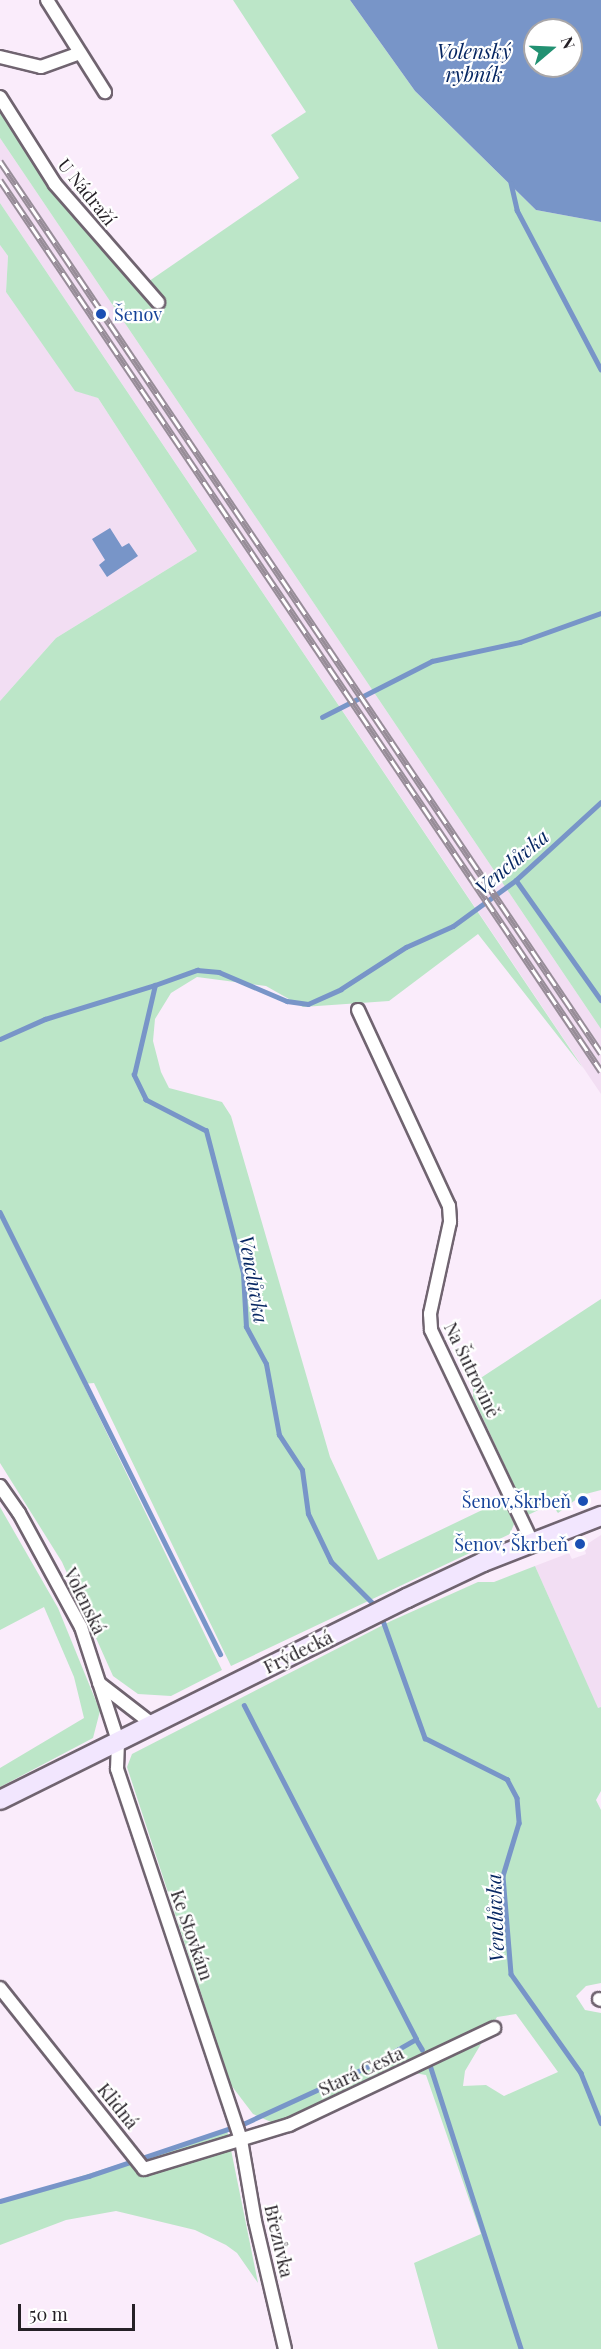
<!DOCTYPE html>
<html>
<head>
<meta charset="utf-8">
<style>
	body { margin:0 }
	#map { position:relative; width:601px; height:2349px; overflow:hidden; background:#faecfb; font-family:"Playfair Display",serif }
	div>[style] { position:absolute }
	.built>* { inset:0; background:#f2def3 }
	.green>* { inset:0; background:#bce6c8 }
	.water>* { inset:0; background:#7895c8 }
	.stream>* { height:4.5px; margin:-2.25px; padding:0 2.25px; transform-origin:2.25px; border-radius:2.25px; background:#7895c8 }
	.roads { filter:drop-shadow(2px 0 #706470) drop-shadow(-2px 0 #706470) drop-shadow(0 2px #706470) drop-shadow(0 -2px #706470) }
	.minor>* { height:12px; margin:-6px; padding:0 6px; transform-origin:6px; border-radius:6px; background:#fff }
	.secondary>* { height:18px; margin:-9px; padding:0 9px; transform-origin:9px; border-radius:9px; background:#f2e6fe }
	.rail>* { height:7px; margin-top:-3.5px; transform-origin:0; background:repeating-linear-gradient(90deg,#fff 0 14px,#978d98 0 28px); box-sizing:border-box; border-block:2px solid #978d98 }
	.dots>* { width:16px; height:16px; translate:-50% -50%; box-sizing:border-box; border:3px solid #fff; border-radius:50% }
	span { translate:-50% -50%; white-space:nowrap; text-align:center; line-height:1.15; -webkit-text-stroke:4.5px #fff; paint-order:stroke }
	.street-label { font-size:18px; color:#252026 }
	.transit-label { font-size:18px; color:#164399 }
	.left { translate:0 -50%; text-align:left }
	.right { translate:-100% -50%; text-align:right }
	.water-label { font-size:20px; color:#072763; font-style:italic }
	.north { position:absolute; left:523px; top:18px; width:60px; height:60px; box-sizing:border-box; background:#fff; border:2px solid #a8a6a8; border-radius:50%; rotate:71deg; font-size:16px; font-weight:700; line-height:24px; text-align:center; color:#252026 }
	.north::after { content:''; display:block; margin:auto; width:21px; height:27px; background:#229172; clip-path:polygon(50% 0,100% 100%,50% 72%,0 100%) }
	.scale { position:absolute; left:18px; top:2304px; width:117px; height:27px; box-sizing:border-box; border:3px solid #252026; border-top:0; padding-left:8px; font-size:18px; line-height:21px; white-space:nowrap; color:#252026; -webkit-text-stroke:4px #fff; paint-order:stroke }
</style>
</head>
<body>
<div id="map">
	<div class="built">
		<i style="clip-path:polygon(0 138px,601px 1029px,601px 1094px,0 203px)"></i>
		<i style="clip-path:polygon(0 245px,8px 256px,6px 292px,75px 390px,98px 398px,197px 551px,56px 638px,0 701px)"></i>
		<i style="clip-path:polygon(601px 1535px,601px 1707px,598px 1709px,535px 1566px,569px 1553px,572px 1559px,586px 1554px,584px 1546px)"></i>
	</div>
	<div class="green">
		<i style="clip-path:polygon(233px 0,350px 0,415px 91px,536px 210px,601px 222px,601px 1029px,0 138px,0 106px,33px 161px,139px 288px,299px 178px,271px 135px,306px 112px)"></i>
		<i style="clip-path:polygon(0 203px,583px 1068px,478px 934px,389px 1001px,303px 1007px,266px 986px,197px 977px,171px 993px,155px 1019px,153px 1041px,161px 1072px,169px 1088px,222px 1102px,231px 1116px,330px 1457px,378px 1560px,503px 1500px,514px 1524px,510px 1534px,231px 1666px,94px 1383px,83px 1384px,222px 1670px,171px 1696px,138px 1694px,113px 1676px,62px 1562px,0 1463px,0 701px,56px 638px,197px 551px,98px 398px,75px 391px,6px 292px,8px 256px,0 245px)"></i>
		<i style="clip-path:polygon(601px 1299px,601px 1490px,582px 1495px,558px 1513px,551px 1504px,528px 1515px,473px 1397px,473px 1383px)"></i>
		<i style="clip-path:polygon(0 1507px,58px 1608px,100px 1711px,93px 1738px,0 1787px,0 1768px,84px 1718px,74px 1677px,44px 1607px,0 1630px)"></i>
		<i style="clip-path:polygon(evenodd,535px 1566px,598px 1708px,601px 1707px,601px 1791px,596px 1800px,601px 1810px,601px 1983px,586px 1986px,576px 1996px,585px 2010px,601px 2013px,601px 2349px,438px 2349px,414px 2263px,481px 2234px,426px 2075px,390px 2069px,288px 2119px,271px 2122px,253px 2114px,231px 2085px,127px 1767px,132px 1754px,391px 1621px,478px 1582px,494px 1582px,535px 1566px,516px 2014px,558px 2072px,504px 2096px,486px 2085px,463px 2086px,465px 2071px,497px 2017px,516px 2014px)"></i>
		<i style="clip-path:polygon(227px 2130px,258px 2283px,237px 2253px,226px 2245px,195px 2230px,116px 2211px,66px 2220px,0 2245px,0 2202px)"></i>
	</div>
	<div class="water">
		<i style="clip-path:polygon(evenodd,350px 0,601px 0,601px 222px,536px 210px,415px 91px,350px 0,535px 30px,571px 30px,571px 66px,535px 66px,535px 30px)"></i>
		<i style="clip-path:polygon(110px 528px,122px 547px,129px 543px,138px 556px,107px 577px,99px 565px,105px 560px,92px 539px)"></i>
	</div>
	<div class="stream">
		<i style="left:511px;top:183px;width:28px;rotate:77deg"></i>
		<i style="left:517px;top:210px;width:180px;rotate:62.2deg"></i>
		<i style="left:322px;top:717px;width:123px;rotate:-27deg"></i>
		<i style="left:432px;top:661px;width:90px;rotate:-12.2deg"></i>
		<i style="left:520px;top:642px;width:86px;rotate:-19.7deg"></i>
		<i style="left:516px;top:880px;width:147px;rotate:54.7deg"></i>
		<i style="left:0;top:1039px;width:49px;rotate:-24deg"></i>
		<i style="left:45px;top:1019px;width:115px;rotate:-17.2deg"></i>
		<i style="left:0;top:1212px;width:494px;rotate:63.5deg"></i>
		<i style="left:377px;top:1608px;width:65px;rotate:-135deg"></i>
		<i style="left:331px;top:1562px;width:53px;rotate:-115.6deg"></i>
		<i style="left:308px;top:1514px;width:44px;rotate:-97.8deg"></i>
		<i style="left:302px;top:1470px;width:42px;rotate:-123.3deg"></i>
		<i style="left:279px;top:1435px;width:72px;rotate:-100.4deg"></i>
		<i style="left:266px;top:1364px;width:42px;rotate:-118.4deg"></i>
		<i style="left:246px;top:1327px;width:54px;rotate:-93.2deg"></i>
		<i style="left:243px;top:1273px;width:147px;rotate:-104.6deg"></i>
		<i style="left:206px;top:1131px;width:68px;rotate:-152.7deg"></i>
		<i style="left:146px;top:1100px;width:28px;rotate:-116deg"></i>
		<i style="left:134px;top:1075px;width:92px;rotate:-76.9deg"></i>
		<i style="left:155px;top:985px;width:45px;rotate:-19.7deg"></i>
		<i style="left:197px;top:970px;width:22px;rotate:5deg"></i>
		<i style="left:219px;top:972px;width:74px;rotate:23.1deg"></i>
		<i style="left:287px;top:1001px;width:21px;rotate:8deg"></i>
		<i style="left:308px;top:1004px;width:36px;rotate:-24deg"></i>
		<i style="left:341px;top:989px;width:77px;rotate:-32.9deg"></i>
		<i style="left:406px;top:947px;width:51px;rotate:-24.1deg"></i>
		<i style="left:453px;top:926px;width:78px;rotate:-36.1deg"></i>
		<i style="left:516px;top:880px;width:115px;rotate:-42.5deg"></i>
		<i style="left:381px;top:1615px;width:131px;rotate:70.3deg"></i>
		<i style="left:425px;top:1738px;width:92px;rotate:26.6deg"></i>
		<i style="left:507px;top:1779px;width:21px;rotate:62deg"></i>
		<i style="left:517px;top:1798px;width:25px;rotate:85deg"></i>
		<i style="left:519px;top:1823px;width:55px;rotate:106.8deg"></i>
		<i style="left:503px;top:1876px;width:98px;rotate:85.3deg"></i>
		<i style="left:511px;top:1974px;width:121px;rotate:54.7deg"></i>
		<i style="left:581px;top:2073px;width:54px;rotate:68.2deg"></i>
		<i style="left:416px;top:2039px;width:12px;rotate:59deg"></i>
		<i style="left:430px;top:2065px;width:298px;rotate:72.2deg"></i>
		<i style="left:0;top:2201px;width:92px;rotate:-15.7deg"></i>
		<i style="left:89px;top:2176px;width:163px;rotate:-18.7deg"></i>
		<i style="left:243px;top:2124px;width:139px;rotate:-24.7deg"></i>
		<i style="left:369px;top:2066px;width:54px;rotate:-29.9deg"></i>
		<i style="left:416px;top:2039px;width:375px;rotate:-117.3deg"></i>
	</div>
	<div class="roads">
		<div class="minor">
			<i style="left:47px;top:0;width:109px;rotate:57.8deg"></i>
			<i style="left:0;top:57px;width:42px;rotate:13.7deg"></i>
			<i style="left:41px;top:67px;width:41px;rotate:-19.7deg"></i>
			<i style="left:0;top:97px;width:103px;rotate:57.7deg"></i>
			<i style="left:55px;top:184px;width:157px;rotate:48.9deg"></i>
			<i style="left:358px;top:1010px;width:216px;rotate:65.1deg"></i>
			<i style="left:449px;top:1206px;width:16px;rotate:86deg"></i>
			<i style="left:450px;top:1222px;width:94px;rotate:102.3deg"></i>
			<i style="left:430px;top:1314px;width:16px;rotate:86deg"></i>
			<i style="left:431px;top:1330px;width:235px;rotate:64.5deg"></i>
			<i style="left:0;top:1486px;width:33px;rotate:55deg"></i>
			<i style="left:19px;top:1513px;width:130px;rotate:61.5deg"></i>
			<i style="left:81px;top:1627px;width:120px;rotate:72deg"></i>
			<i style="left:118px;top:1741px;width:28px;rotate:92deg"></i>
			<i style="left:117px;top:1769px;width:391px;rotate:71.5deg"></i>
			<i style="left:241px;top:2140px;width:82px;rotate:80.2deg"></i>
			<i style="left:255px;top:2221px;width:131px;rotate:76.8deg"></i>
			<i style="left:99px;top:1683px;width:67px;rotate:37.7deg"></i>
			<i style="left:0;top:1988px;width:231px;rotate:51.5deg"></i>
			<i style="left:144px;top:2169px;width:152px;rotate:-16.9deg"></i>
			<i style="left:289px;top:2125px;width:227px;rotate:-25.3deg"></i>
			<i style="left:599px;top:1999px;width:2px;rotate:27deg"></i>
		</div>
		<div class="secondary">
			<i style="left:0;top:1800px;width:454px;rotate:-26.4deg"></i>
			<i style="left:407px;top:1598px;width:84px;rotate:-25.3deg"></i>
			<i style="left:483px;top:1562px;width:127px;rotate:-21.3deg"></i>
		</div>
	</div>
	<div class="rail">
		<i style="left:0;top:161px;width:1076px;rotate:56.03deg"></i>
		<i style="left:0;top:180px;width:1075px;rotate:56deg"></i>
	</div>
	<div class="dots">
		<i style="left:101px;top:314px;background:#1a4fb4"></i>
		<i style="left:583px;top:1501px;background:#1a4fb4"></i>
		<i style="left:580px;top:1544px;background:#1a4fb4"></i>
	</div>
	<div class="street-label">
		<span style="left:87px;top:192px;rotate:51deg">U Nádraží</span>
		<span style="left:472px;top:1370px;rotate:64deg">Na Šutrovině</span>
		<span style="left:85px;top:1601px;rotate:64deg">Volenská</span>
		<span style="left:298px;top:1652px;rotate:-26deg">Frýdecká</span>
		<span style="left:192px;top:1935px;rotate:71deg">Ke Stovkám</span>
		<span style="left:361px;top:2071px;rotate:-25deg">Stará Cesta</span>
		<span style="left:118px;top:2106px;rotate:51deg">Klidná</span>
		<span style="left:279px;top:2241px;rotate:77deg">Březůvka</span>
	</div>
	<div class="transit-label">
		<span class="left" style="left:114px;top:314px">Šenov</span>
		<span class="right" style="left:571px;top:1501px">Šenov,Škrbeň</span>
		<span class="right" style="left:568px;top:1544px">Šenov, Škrbeň</span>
	</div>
	<div class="water-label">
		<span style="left:474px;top:62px">Volenský<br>rybník</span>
		<span style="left:511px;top:861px;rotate:-40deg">Venclůvka</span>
		<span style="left:255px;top:1279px;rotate:80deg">Venclůvka</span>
		<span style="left:494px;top:1918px;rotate:-92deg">Venclůvka</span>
	</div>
	<div class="north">N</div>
	<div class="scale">50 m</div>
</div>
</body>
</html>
